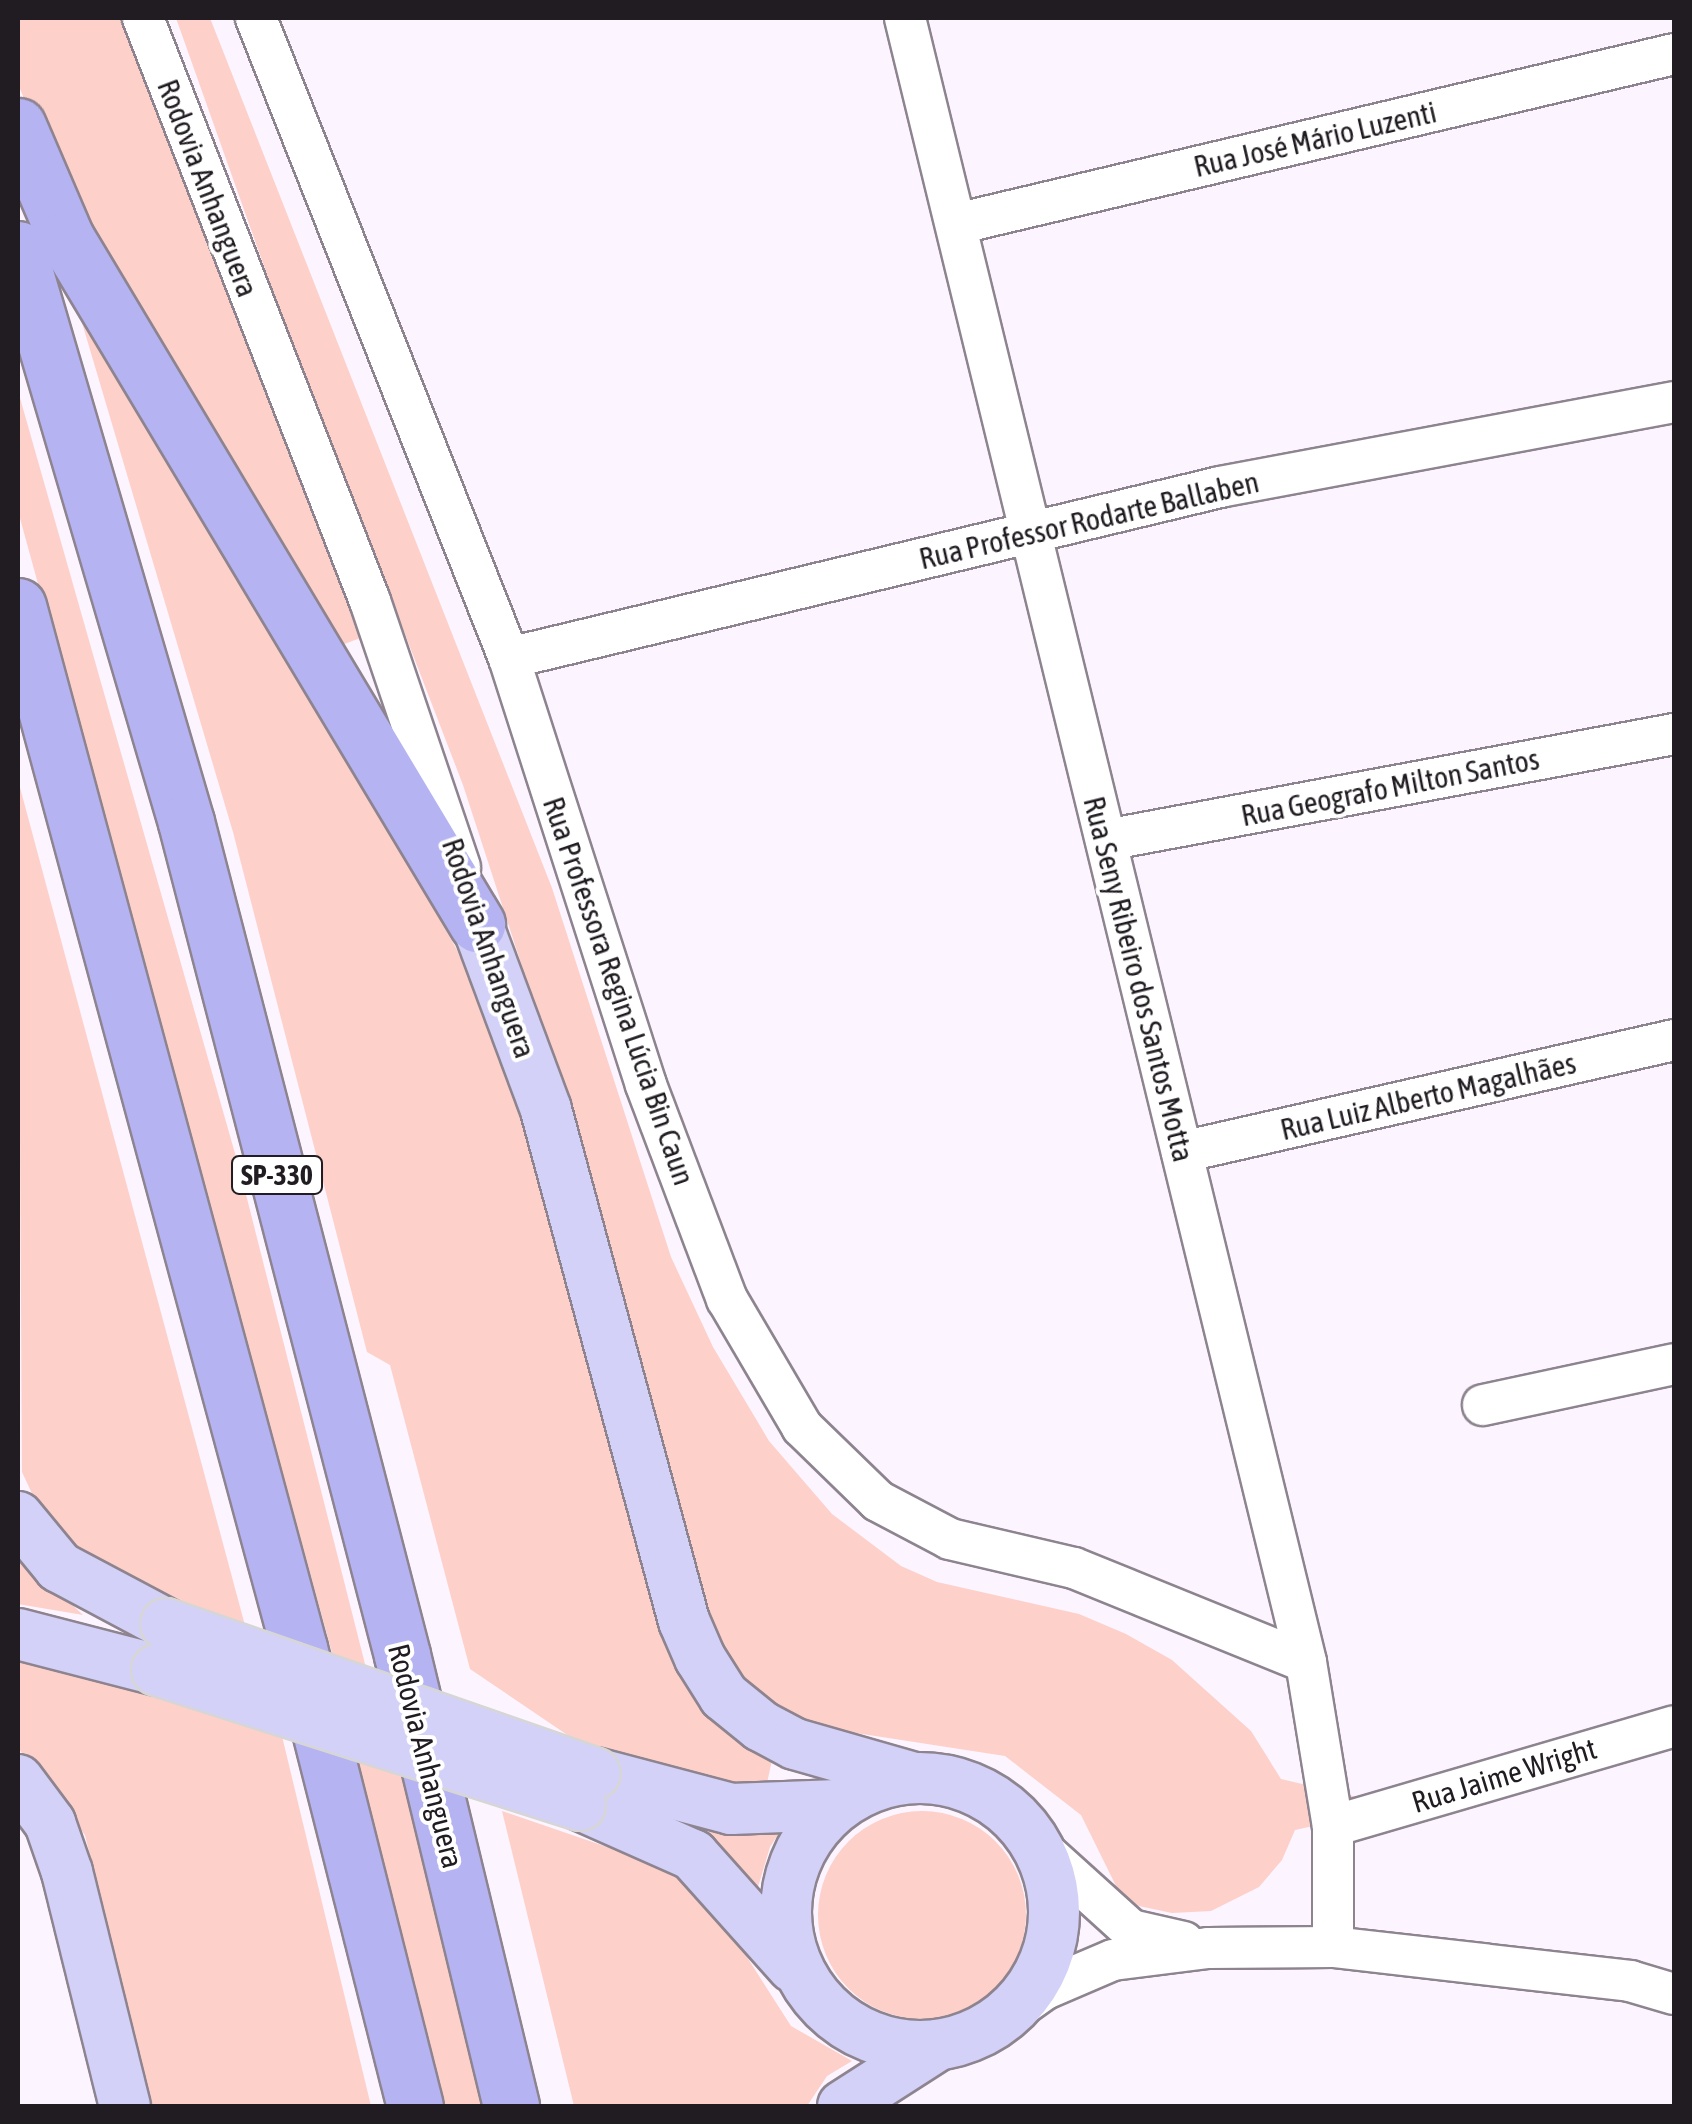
<!DOCTYPE html>
<html>
<head>
<meta charset="utf-8">
<style>
	body { margin:0 }
	#map { position:relative; width:1692px; height:2124px; overflow:hidden; background:#fcf4fe; font-family:"Asap Condensed",sans-serif }
	div>[style] { position:absolute }
	.green>* { inset:0; background:#fdd0c9 }
	.round { border-radius:50% }
	.roads { filter:drop-shadow(2px 0 #8d848f) drop-shadow(-2px 0 #8d848f) drop-shadow(0 2px #8d848f) drop-shadow(0 -2px #8d848f) }
	.minor>* { height:40px; margin:-20px; padding:0 20px; transform-origin:20px; border-radius:20px; background:#fff }
	.major>* { height:50px; margin:-25px; padding:0 25px; transform-origin:25px; border-radius:25px; background:#d3d1f7 }
	.major>.ring { margin:-25px; padding:0; box-sizing:content-box; background:none; border:50px solid #d3d1f7; border-radius:50% }
	.highway>* { height:55px; margin:-27.5px; padding:0 27.5px; transform-origin:27.5px; border-radius:27.5px; background:#b5b3f2 }
	.bridges { filter:drop-shadow(2px 0 #d7d6d7) drop-shadow(-2px 0 #d7d6d7) drop-shadow(0 2px #d7d6d7) drop-shadow(0 -2px #d7d6d7) }
	.major-bridge>* { height:50px; margin:-25px; padding:0 25px; transform-origin:25px; border-radius:25px; background:#d3d1f7 }
	span { translate:-50% -50%; white-space:nowrap; text-align:center; line-height:1.15; -webkit-text-stroke:8px #fff; paint-order:stroke }
	.shield-label span { padding:2px 8px; background:#fff; border:2px solid; border-radius:8px; -webkit-text-stroke-width:0 }
	.shield-label { font-size:28px; color:#201c21; font-weight:700 }
	.street-label { font-size:30px; color:#201c21 }
	.frame { position:absolute; inset:0; border:20px solid #201c21; pointer-events:none }
</style>
</head>
<body>
<div id="map">
	<div class="green">
		<i style="clip-path:polygon(18px 18px,126px 18px,363px 637px,339px 646px,49px 159px,18px 84px)"></i>
		<i style="clip-path:polygon(176px 18px,210px 18px,552px 888px,671px 1257px,713px 1347px,769px 1441px,832px 1514px,901px 1566px,937px 1582px,1079px 1614px,1126px 1634px,1172px 1660px,1251px 1731px,1281px 1779px,1399px 1807px,1295px 1830px,1282px 1860px,1259px 1887px,1211px 1911px,1172px 1913px,1139px 1906px,1119px 1892px,1081px 1815px,1005px 1756px,843px 1731px,798px 1717px,757px 1693px,729px 1664px,709px 1614px,599px 1203px,463px 785px,270px 283px)"></i>
		<i style="clip-path:polygon(80px 316px,318px 703px,457px 950px,527px 1110px,667px 1645px,684px 1676px,772px 1760px,767px 1783px,726px 1785px,597px 1755px,470px 1669px,390px 1365px,367px 1352px,233px 832px)"></i>
		<i style="clip-path:polygon(18px 391px,240px 1171px,367px 1672px,334px 1660px,18px 511px)"></i>
		<i style="clip-path:polygon(18px 780px,247px 1633px,140px 1597px,79px 1555px,36px 1502px,22px 1472px)"></i>
		<i style="clip-path:polygon(18px 1545px,50px 1584px,83px 1615px,18px 1604px)"></i>
		<i style="clip-path:polygon(18px 1649px,281px 1732px,371px 2106px,151px 2106px,85px 1835px,18px 1748px)"></i>
		<i style="clip-path:polygon(356px 1758px,406px 1776px,492px 2106px,444px 2106px)"></i>
		<i class="round" style="left:818px;top:1811px;width:208px;height:208px"></i>
		<i style="clip-path:polygon(502px 1811px,677px 1871px,727px 1926px,791px 2026px,852px 2061px,827px 2076px,807px 2106px,574px 2106px)"></i>
		<i style="clip-path:polygon(671px 1821px,712px 1827px,784px 1825px,770px 1847px,755px 1897px)"></i>
	</div>
	<div class="roads">
		<div class="minor">
			<i style="left:143px;top:18px;width:626px;rotate:68.73deg"></i>
			<i style="left:370px;top:601px;width:281px;rotate:71.3deg"></i>
			<i style="left:256px;top:18px;width:688px;rotate:68.43deg"></i>
			<i style="left:509px;top:658px;width:448px;rotate:72.2deg"></i>
			<i style="left:646px;top:1085px;width:229px;rotate:69.3deg"></i>
			<i style="left:727px;top:1299px;width:148px;rotate:59.6deg"></i>
			<i style="left:802px;top:1427px;width:106px;rotate:44.2deg"></i>
			<i style="left:878px;top:1501px;width:81px;rotate:27.8deg"></i>
			<i style="left:950px;top:1539px;width:127px;rotate:13.2deg"></i>
			<i style="left:1074px;top:1568px;width:250px;rotate:22.1deg"></i>
			<i style="left:905px;top:18px;width:1692px;rotate:76.29deg"></i>
			<i style="left:1306px;top:1662px;width:166px;rotate:80.7deg"></i>
			<i style="left:1333px;top:1826px;width:121px;rotate:90deg"></i>
			<i style="left:956px;top:224px;width:738px;rotate:-13.32deg"></i>
			<i style="left:509px;top:658px;width:731px;rotate:-13.52deg"></i>
			<i style="left:1220px;top:487px;width:462px;rotate:-10.6deg"></i>
			<i style="left:1106px;top:840px;width:578px;rotate:-10.57deg"></i>
			<i style="left:1182px;top:1152px;width:505px;rotate:-12.82deg"></i>
			<i style="left:1483px;top:1405px;width:195px;rotate:-12.1deg"></i>
			<i style="left:1333px;top:1826px;width:355px;rotate:-16.3deg"></i>
			<i style="left:1038px;top:1846px;width:125px;rotate:42.1deg"></i>
			<i style="left:1131px;top:1930px;width:54px;rotate:12.8deg"></i>
			<i style="left:1007px;top:2016px;width:47px;rotate:-35.4deg"></i>
			<i style="left:1045px;top:1989px;width:74px;rotate:-23.1deg"></i>
			<i style="left:1113px;top:1960px;width:96px;rotate:-7.2deg"></i>
			<i style="left:1208px;top:1948px;width:125px;rotate:-0.5deg"></i>
			<i style="left:1333px;top:1947px;width:299px;rotate:6.5deg"></i>
			<i style="left:1630px;top:1981px;width:46px;rotate:16.5deg"></i>
		</div>
		<div class="major">
			<i style="left:477px;top:924px;width:198px;rotate:69.6deg"></i>
			<i style="left:546px;top:1110px;width:529px;rotate:74.89deg"></i>
			<i style="left:684px;top:1621px;width:40px;rotate:66.6deg"></i>
			<i style="left:700px;top:1658px;width:45px;rotate:57.7deg"></i>
			<i style="left:724px;top:1696px;width:48px;rotate:39deg"></i>
			<i style="left:761px;top:1726px;width:38px;rotate:28deg"></i>
			<i style="left:795px;top:1744px;width:121px;rotate:15.9deg"></i>
			<i style="left:18px;top:1517px;width:65px;rotate:50.6deg"></i>
			<i style="left:59px;top:1567px;width:121px;rotate:28deg"></i>
			<i style="left:18px;top:1634px;width:144px;rotate:14.5deg"></i>
			<i style="left:595px;top:1773px;width:141px;rotate:14.8deg"></i>
			<i style="left:731px;top:1809px;width:107px;rotate:-2.1deg"></i>
			<i class="ring" style="left:786px;top:1778px;width:218px;height:218px"></i>
			<i style="left:18px;top:1780px;width:54px;rotate:53.3deg"></i>
			<i style="left:50px;top:1823px;width:52px;rotate:70.9deg"></i>
			<i style="left:67px;top:1872px;width:241px;rotate:76.1deg"></i>
			<i style="left:580px;top:1805px;width:124px;rotate:23.9deg"></i>
			<i style="left:693px;top:1855px;width:150px;rotate:48.2deg"></i>
			<i style="left:843px;top:2106px;width:113px;rotate:-32.7deg"></i>
		</div>
		<div class="highway">
			<i style="left:18px;top:126px;width:122px;rotate:66.8deg"></i>
			<i style="left:66px;top:238px;width:800px;rotate:59.07deg"></i>
			<i style="left:18px;top:249px;width:597px;rotate:73.66deg"></i>
			<i style="left:186px;top:822px;width:861px;rotate:75.46deg"></i>
			<i style="left:402px;top:1655px;width:464px;rotate:76.4deg"></i>
			<i style="left:18px;top:606px;width:1079px;rotate:74.91deg"></i>
			<i style="left:299px;top:1648px;width:472px;rotate:75.8deg"></i>
		</div>
	</div>
	<div class="bridges">
		<div class="major-bridge">
			<i style="left:166px;top:1624px;width:454px;rotate:19.2deg"></i>
			<i style="left:157px;top:1670px;width:444px;rotate:17.7deg"></i>
		</div>
	</div>
	<div class="shield-label">
		<span style="left:277px;top:1175px">SP-330</span>
	</div>
	<div class="street-label">
		<span style="left:1315px;top:139px;rotate:-13deg">Rua José Mário Luzenti</span>
		<span style="left:208px;top:188px;rotate:69deg">Rodovia Anhanguera</span>
		<span style="left:1089px;top:520px;rotate:-13deg">Rua Professor Rodarte Ballaben</span>
		<span style="left:1390px;top:787px;rotate:-11deg">Rua Geografo Milton Santos</span>
		<span style="left:489px;top:948px;rotate:71deg">Rodovia Anhanguera</span>
		<span style="left:1139px;top:979px;rotate:76deg">Rua Seny Ribeiro dos Santos Motta</span>
		<span style="left:619px;top:991px;rotate:71deg">Rua Professora Regina Lúcia Bin Caun</span>
		<span style="left:1428px;top:1096px;rotate:-13deg">Rua Luiz Alberto Magalhães</span>
		<span style="left:426px;top:1756px;rotate:76deg">Rodovia Anhanguera</span>
		<span style="left:1504px;top:1775px;rotate:-17deg">Rua Jaime Wright</span>
	</div>
	<div class="frame"></div>
</div>
</body>
</html>
